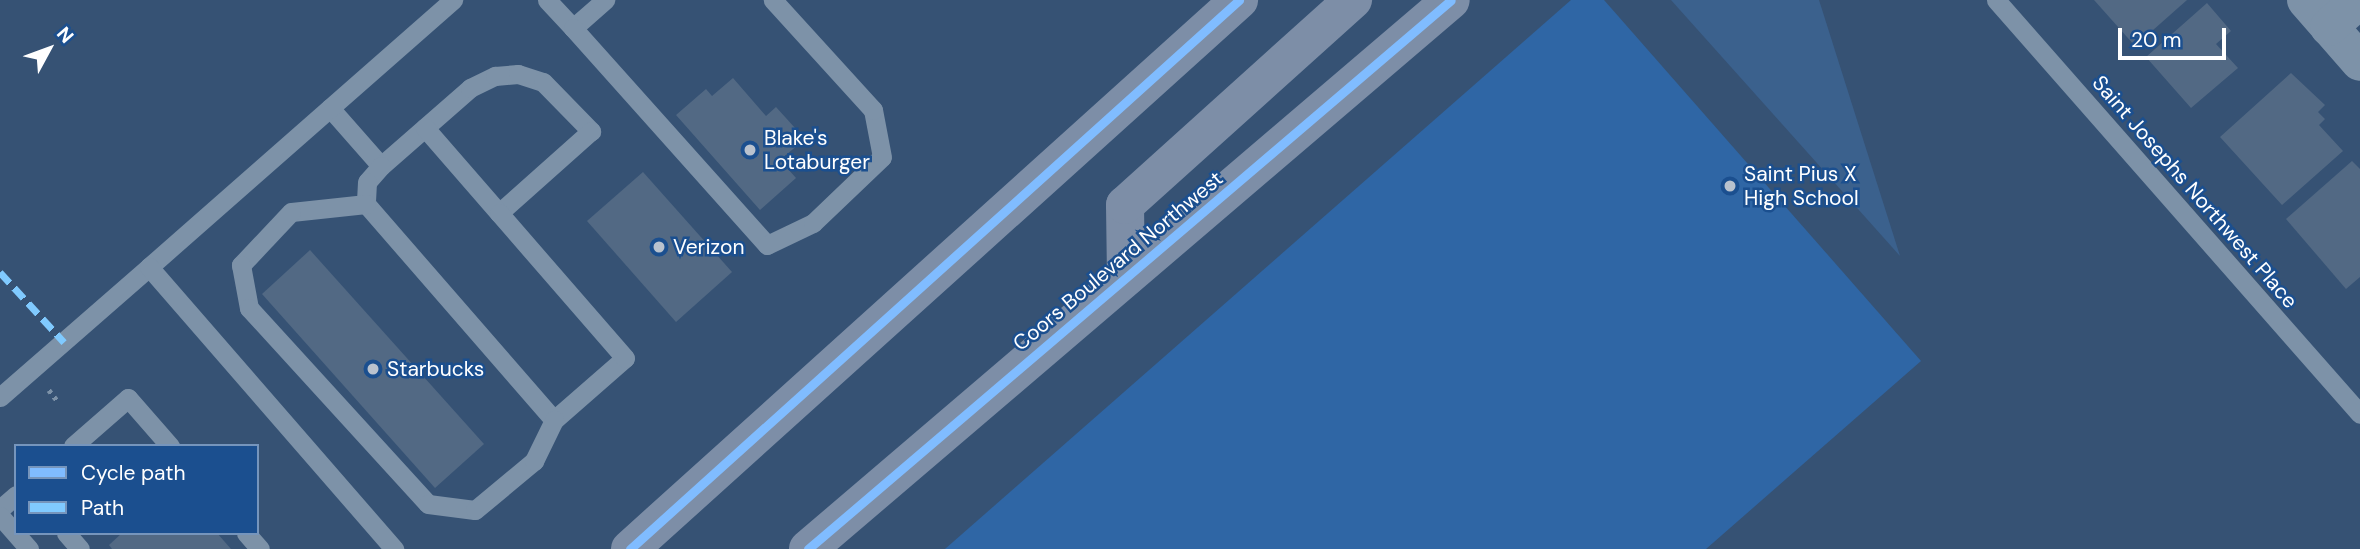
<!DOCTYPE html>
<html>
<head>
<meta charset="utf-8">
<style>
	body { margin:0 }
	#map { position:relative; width:2360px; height:549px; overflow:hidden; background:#365274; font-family:"DM Sans",sans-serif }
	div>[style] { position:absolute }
	.green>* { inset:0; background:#2f66a5 }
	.water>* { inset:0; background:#3b618d }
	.building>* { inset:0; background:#526984 }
	.path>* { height:4.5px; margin-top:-2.25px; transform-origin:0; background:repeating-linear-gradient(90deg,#7d92a8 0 3.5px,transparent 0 8.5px) }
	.service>* { height:19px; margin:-9.5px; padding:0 9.5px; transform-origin:9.5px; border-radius:9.5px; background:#7d92a8 }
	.minor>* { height:38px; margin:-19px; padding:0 19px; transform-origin:19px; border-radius:19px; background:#7d92a8 }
	.primary>* { height:38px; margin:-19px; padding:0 19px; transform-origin:19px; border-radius:19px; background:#7d8ea7 }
	.quiet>* { height:7px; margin-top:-3.5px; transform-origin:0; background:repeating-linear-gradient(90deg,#80caff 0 14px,transparent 0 21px) }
	.cycleway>* { height:9px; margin:-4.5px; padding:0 4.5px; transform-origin:4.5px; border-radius:4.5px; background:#80bcff }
	.dots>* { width:19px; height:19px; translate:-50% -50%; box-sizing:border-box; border:4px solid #1b4f8f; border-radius:50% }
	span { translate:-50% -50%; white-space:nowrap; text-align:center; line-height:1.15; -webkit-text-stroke:5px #1b4f8f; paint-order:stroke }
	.poi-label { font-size:21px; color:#fff }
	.left { translate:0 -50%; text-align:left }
	.street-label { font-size:21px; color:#fff }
	.legend { position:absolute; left:14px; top:444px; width:245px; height:91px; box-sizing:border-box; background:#1b4f8f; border:2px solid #7695bc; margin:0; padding:9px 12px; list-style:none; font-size:21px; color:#fff }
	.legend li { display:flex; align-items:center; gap:14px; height:35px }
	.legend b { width:35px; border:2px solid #7695bc }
	.north { position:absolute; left:14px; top:14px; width:70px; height:70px; -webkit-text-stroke:5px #1b4f8f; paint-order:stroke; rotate:49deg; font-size:19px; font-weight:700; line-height:28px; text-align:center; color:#fff }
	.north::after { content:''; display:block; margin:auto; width:24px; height:32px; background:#fff; clip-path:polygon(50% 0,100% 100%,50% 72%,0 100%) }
	.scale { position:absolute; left:2118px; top:28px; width:108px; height:32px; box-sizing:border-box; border:4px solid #fff; border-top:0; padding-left:9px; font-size:21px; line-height:24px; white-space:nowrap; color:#fff; -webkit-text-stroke:5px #1b4f8f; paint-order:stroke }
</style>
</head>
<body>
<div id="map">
	<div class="green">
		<i style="clip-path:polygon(1571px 0,1604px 0,1921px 361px,1706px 549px,945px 549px)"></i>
	</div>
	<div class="water">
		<i style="clip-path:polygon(1671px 0,1819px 0,1900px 256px)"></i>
	</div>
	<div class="building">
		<i style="clip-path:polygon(2094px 0,2187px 0,2135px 46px)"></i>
		<i style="clip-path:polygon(2207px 3px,2231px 31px,2216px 44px,2238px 68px,2191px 108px,2146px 57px)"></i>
		<i style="clip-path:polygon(2291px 73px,2325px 105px,2318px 112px,2325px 119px,2319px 125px,2343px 151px,2282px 205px,2220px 137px)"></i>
		<i style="clip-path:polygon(733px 78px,766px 116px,776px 107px,805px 139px,780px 160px,796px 178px,760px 210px,676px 115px,706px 89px,712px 96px)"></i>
		<i style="clip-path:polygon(2352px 161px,2360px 169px,2360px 277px,2346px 289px,2286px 219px)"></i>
		<i style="clip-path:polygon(643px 172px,732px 272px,676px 322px,587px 221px)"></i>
		<i style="clip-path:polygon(310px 250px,484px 444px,435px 488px,262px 294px)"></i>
		<i style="clip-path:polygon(122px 533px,217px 533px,231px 549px,112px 549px,109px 545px)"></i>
	</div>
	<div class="path">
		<i style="left:49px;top:390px;width:16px;rotate:52deg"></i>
	</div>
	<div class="service">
		<i style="left:547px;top:0;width:38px;rotate:47deg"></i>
		<i style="left:573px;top:28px;width:43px;rotate:-41.2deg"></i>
		<i style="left:1996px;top:0;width:551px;rotate:48.68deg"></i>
		<i style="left:573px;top:28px;width:291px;rotate:48.2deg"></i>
		<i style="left:767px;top:245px;width:51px;rotate:-25.6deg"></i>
		<i style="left:813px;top:223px;width:95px;rotate:-43.7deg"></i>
		<i style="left:882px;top:157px;width:48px;rotate:-100.8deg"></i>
		<i style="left:873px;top:110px;width:149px;rotate:-132.3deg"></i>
		<i style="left:330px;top:108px;width:77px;rotate:48.7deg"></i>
		<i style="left:381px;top:166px;width:118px;rotate:-41.2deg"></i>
		<i style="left:470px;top:88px;width:28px;rotate:-26deg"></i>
		<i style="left:495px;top:76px;width:23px;rotate:-5deg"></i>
		<i style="left:518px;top:74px;width:26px;rotate:18deg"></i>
		<i style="left:543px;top:82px;width:69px;rotate:45.6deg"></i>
		<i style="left:591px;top:131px;width:123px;rotate:138.3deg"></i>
		<i style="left:499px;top:213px;width:113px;rotate:-131deg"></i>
		<i style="left:381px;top:166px;width:21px;rotate:131deg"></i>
		<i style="left:367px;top:182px;width:22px;rotate:93deg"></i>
		<i style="left:366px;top:204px;width:286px;rotate:49deg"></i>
		<i style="left:554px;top:420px;width:94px;rotate:-41.1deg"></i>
		<i style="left:625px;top:358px;width:192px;rotate:-131deg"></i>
		<i style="left:366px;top:204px;width:75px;rotate:173.9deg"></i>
		<i style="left:291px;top:212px;width:73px;rotate:133.3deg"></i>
		<i style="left:241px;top:265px;width:44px;rotate:79.5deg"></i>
		<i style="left:249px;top:308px;width:265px;rotate:47.6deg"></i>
		<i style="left:428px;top:504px;width:47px;rotate:7.3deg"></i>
		<i style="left:475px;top:510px;width:77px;rotate:-39.7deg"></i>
		<i style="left:534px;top:461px;width:46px;rotate:-64deg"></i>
		<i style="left:149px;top:267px;width:405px;rotate:-41.3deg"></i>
		<i style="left:0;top:397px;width:198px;rotate:-41.1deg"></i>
		<i style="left:149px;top:267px;width:374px;rotate:49deg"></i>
		<i style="left:73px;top:446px;width:73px;rotate:-41.1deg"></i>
		<i style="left:128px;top:398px;width:64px;rotate:48.8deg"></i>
		<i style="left:0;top:509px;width:21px;rotate:-41deg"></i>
		<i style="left:0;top:516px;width:44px;rotate:48.7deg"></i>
		<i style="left:66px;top:533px;width:21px;rotate:49deg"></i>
		<i style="left:246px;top:533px;width:21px;rotate:49deg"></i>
	</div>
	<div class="minor">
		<i style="left:2306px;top:0;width:82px;rotate:48.9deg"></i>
		<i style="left:2329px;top:27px;width:40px;rotate:-42deg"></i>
	</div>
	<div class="primary">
		<i style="left:1126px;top:277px;width:72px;rotate:-90.8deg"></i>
		<i style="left:1125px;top:205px;width:307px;rotate:-42deg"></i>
		<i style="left:630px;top:549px;width:820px;rotate:-42.03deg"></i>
		<i style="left:808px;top:549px;width:845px;rotate:-40.49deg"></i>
	</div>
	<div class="quiet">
		<i style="left:0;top:272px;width:95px;rotate:47.6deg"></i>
	</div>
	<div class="cycleway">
		<i style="left:630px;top:549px;width:820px;rotate:-42.03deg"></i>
		<i style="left:808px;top:549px;width:845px;rotate:-40.49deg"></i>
	</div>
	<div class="dots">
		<i style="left:750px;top:150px;background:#b9c2ce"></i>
		<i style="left:1730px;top:186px;background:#b9c2ce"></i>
		<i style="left:659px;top:247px;background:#b9c2ce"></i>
		<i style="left:373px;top:369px;background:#b9c2ce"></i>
	</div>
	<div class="poi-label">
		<span class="left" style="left:764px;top:150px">Blake's<br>Lotaburger</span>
		<span class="left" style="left:1744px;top:186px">Saint Pius X<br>High School</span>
		<span class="left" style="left:673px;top:247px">Verizon</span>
		<span class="left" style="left:387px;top:369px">Starbucks</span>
	</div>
	<div class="street-label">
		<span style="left:2195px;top:192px;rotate:49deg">Saint Josephs Northwest Place</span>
		<span style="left:1118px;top:261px;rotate:-40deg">Coors Boulevard Northwest</span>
	</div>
	<ul class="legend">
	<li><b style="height:9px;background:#80bcff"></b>Cycle path</li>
	<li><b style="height:9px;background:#80caff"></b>Path</li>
	</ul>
	<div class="north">N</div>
	<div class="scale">20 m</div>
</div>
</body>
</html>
